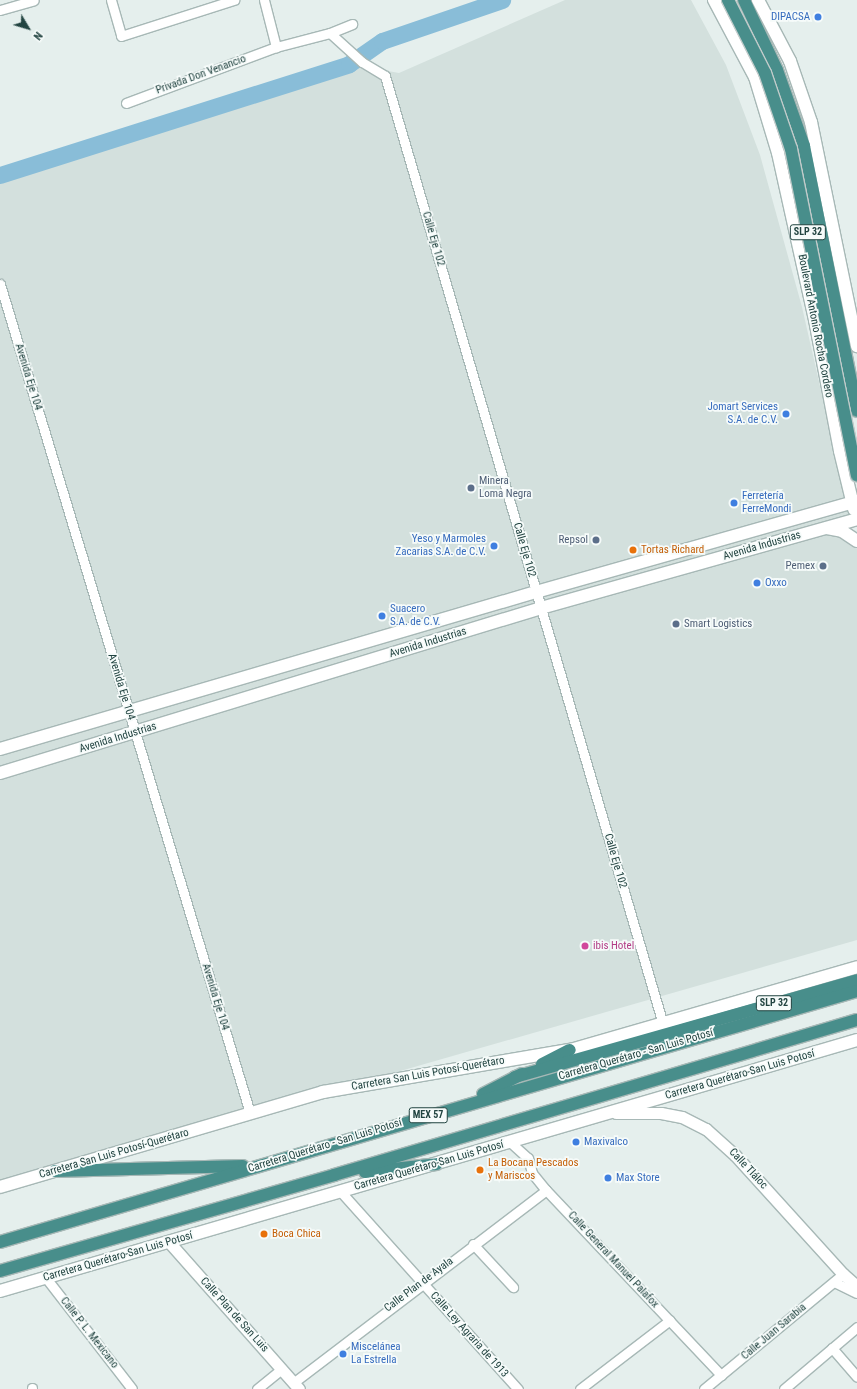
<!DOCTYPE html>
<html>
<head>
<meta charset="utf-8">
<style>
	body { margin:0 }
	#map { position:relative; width:857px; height:1389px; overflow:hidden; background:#e5efed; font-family:"Roboto Condensed",sans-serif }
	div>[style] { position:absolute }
	.built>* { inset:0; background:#d3e0dd }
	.river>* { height:17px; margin:-8.5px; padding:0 8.5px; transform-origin:8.5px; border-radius:8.5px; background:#89bdd8 }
	.roads { filter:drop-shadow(1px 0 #a7b8b6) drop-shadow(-1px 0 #a7b8b6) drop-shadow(0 1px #a7b8b6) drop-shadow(0 -1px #a7b8b6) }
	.minor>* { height:9px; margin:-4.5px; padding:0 4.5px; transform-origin:4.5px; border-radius:4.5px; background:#fff }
	.tertiary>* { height:11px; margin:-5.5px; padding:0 5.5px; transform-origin:5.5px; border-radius:5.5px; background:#fff }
	.secondary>* { height:12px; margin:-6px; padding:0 6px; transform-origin:6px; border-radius:6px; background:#fff }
	.trunk>* { height:12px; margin:-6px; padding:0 6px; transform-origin:6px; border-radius:6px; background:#488e8b }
	.bridges { filter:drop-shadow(1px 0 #c1cbca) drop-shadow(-1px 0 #c1cbca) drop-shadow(0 1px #c1cbca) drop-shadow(0 -1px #c1cbca) }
	.trunk-bridge>* { height:12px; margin:-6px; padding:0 6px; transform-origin:6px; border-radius:6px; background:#488e8b }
	.dots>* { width:11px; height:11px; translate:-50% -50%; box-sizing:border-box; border:2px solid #f6fbfa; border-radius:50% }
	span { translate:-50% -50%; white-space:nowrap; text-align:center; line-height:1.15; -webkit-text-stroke:3.5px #f6fbfa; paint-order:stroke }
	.shield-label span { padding:1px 3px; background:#f6fbfa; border:1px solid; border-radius:3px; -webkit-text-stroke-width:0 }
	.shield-label { font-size:10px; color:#224441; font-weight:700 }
	.shop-label { font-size:11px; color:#366cbe }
	.right { translate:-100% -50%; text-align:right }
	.left { translate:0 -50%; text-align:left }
	.street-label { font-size:11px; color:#224441 }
	.service-label { font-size:11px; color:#4e5e75 }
	.food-label { font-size:11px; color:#c56008 }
	.hotel-label { font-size:11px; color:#b23c85 }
	.north { position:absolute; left:8px; top:8px; width:40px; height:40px; -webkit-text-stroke:3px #f6fbfa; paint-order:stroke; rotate:128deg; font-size:11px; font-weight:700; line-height:16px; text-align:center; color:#224441 }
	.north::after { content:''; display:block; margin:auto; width:14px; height:18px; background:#224441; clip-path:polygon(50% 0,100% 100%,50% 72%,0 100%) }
</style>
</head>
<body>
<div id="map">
	<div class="built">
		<i style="clip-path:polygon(565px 0,691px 0,726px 65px,760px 155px,802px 307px,857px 549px,857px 940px,0 1186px,0 175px,349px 64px,399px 73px)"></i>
	</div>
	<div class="river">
		<i style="left:0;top:175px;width:366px;rotate:-17.6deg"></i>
		<i style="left:349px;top:64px;width:40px;rotate:-34.9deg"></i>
		<i style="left:382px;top:41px;width:127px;rotate:-18.9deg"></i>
	</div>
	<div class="roads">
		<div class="minor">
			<i style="left:111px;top:0;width:37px;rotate:74deg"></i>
			<i style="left:121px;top:36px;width:119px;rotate:-17.7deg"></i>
			<i style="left:264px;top:0;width:49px;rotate:75.7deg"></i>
			<i style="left:0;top:10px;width:35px;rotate:-16deg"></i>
			<i style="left:330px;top:33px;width:43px;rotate:42.2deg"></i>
			<i style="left:362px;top:62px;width:27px;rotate:31deg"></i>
			<i style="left:385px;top:76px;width:988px;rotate:73.66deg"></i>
			<i style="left:126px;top:103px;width:160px;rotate:-20.5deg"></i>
			<i style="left:276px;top:47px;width:56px;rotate:-14.5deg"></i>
			<i style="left:330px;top:33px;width:24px;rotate:-22deg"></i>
			<i style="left:0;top:284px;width:866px;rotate:73.22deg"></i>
			<i style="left:510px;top:1142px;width:24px;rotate:42deg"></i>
			<i style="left:528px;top:1158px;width:16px;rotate:75deg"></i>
			<i style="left:532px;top:1173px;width:22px;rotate:51deg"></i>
			<i style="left:546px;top:1190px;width:255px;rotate:46.6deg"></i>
			<i style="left:341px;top:1192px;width:265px;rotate:48.1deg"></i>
			<i style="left:473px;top:1244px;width:59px;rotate:47.1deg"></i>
			<i style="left:46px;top:1278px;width:140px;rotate:52.2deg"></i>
			<i style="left:834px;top:1282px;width:25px;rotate:26deg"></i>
			<i style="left:832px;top:1348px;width:38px;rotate:49deg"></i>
			<i style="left:293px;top:1383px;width:318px;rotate:-37.3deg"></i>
			<i style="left:32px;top:1388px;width:1px;rotate:90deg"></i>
			<i style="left:257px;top:1389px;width:32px;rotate:-39deg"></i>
			<i style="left:580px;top:1389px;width:113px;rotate:-37.5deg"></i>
			<i style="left:704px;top:1389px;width:180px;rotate:-39.6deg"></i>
			<i style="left:784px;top:1389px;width:96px;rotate:-40.3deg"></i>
		</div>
		<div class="tertiary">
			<i style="left:616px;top:1113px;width:45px"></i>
			<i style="left:661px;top:1113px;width:21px;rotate:11deg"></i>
			<i style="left:682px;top:1117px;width:27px;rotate:27deg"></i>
			<i style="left:706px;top:1129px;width:39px;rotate:42deg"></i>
			<i style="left:735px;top:1155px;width:161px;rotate:47.8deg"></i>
			<i style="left:843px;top:1274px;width:18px;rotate:41deg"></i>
			<i style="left:169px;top:1242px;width:196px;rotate:48.5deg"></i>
		</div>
		<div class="secondary">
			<i style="left:714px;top:0;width:87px;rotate:62deg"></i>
			<i style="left:755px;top:77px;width:79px;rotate:73.2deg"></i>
			<i style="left:778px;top:153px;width:171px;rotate:77.5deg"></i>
			<i style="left:815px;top:320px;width:133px;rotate:79.2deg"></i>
			<i style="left:840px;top:451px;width:60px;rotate:76.4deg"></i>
			<i style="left:758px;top:0;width:69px;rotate:62.3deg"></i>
			<i style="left:790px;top:61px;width:65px;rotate:71deg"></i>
			<i style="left:811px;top:122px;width:229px;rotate:78.4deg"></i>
			<i style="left:827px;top:528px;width:15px;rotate:11deg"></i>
			<i style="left:842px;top:531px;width:18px;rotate:34deg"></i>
			<i style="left:0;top:749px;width:559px;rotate:-16.33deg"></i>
			<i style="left:536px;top:592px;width:334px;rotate:-15.8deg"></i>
			<i style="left:0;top:773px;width:566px;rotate:-16.96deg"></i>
			<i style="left:541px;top:608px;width:328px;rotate:-15.7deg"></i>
			<i style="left:0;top:1187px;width:337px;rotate:-16.4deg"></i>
			<i style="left:323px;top:1092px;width:251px;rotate:-9.7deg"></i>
			<i style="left:570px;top:1050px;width:299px;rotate:-16.1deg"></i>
			<i style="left:0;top:1291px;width:893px;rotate:-16.32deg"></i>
		</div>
		<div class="trunk">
			<i style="left:744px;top:0;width:77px;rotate:64.8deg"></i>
			<i style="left:777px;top:70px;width:81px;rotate:70.4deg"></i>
			<i style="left:804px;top:146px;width:270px;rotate:78.7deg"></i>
			<i style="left:542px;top:1064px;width:31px;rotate:-27deg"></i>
			<i style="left:515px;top:1077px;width:355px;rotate:-15.8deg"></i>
			<i style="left:483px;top:1094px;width:44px;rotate:-27.1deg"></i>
			<i style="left:55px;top:1171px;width:188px;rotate:-1.5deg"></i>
			<i style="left:365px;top:1172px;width:72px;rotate:-6.3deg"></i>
			<i style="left:0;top:1242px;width:893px;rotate:-16.32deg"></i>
			<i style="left:0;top:1271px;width:348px;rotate:-16deg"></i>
			<i style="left:334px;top:1175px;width:545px;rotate:-16.51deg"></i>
		</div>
	</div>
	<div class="bridges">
		<div class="trunk-bridge">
			<i style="left:728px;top:0;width:82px;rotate:63.1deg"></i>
			<i style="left:765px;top:73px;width:80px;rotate:71.1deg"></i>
			<i style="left:791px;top:149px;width:333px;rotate:78.6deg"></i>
		</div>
	</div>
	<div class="dots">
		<i style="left:818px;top:17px;background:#3f7fe0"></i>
		<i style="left:786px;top:414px;background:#3f7fe0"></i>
		<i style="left:471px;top:488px;background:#5c6f8a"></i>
		<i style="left:734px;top:503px;background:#3f7fe0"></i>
		<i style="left:596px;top:540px;background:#5c6f8a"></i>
		<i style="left:494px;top:546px;background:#3f7fe0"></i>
		<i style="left:633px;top:550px;background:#e8710a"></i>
		<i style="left:823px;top:566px;background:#5c6f8a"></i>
		<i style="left:757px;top:583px;background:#3f7fe0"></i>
		<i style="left:382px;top:616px;background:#3f7fe0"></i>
		<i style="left:676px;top:624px;background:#5c6f8a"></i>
		<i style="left:585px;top:946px;background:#d1479c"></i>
		<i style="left:576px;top:1142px;background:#3f7fe0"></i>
		<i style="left:480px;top:1170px;background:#e8710a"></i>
		<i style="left:608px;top:1178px;background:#3f7fe0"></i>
		<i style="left:264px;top:1234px;background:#e8710a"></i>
		<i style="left:343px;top:1354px;background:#3f7fe0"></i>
	</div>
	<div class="shield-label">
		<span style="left:808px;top:232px">SLP 32</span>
		<span style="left:774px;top:1003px">SLP 32</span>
		<span style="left:428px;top:1115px">MEX 57</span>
	</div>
	<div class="shop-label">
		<span class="right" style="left:810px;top:17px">DIPACSA</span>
		<span class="right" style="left:778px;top:414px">Jomart Services<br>S.A. de C.V.</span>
		<span class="left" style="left:742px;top:503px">Ferretería<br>FerreMondi</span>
		<span class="right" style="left:486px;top:546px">Yeso y Marmoles<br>Zacarias S.A. de C.V.</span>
		<span class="left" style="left:765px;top:583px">Oxxo</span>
		<span class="left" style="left:390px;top:616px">Suacero<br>S.A. de C.V.</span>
		<span class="left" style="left:584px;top:1142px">Maxivalco</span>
		<span class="left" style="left:616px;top:1178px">Max Store</span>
		<span class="left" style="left:351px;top:1354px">Miscelánea<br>La Estrella</span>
	</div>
	<div class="street-label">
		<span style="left:201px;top:75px;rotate:-20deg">Privada Don Venancio</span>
		<span style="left:433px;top:239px;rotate:74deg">Calle Eje 102</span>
		<span style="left:815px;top:326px;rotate:79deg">Boulevard Antonio Rocha Cordero</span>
		<span style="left:28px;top:377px;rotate:73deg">Avenida Eje 104</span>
		<span style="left:762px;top:546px;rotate:-16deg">Avenida Industrias</span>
		<span style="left:524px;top:550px;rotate:74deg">Calle Eje 102</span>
		<span style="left:428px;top:643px;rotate:-17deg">Avenida Industrias</span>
		<span style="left:121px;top:687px;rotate:73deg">Avenida Eje 104</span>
		<span style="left:118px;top:738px;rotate:-17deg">Avenida Industrias</span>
		<span style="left:615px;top:861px;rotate:74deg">Calle Eje 102</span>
		<span style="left:215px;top:997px;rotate:73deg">Avenida Eje 104</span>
		<span style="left:636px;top:1055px;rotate:-16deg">Carretera Querétaro - San Luis Potosí</span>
		<span style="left:428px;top:1074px;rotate:-10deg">Carretera San Luis Potosí-Querétaro</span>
		<span style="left:740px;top:1075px;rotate:-16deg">Carretera Querétaro-San Luis Potosí</span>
		<span style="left:325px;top:1146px;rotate:-17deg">Carretera Querétaro - San Luis Potosí</span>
		<span style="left:114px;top:1154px;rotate:-16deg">Carretera San Luis Potosí-Querétaro</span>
		<span style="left:429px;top:1166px;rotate:-16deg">Carretera Querétaro-San Luis Potosí</span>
		<span style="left:748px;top:1169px;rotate:47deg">Calle Tláloc</span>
		<span style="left:118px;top:1257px;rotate:-16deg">Carretera Querétaro-San Luis Potosí</span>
		<span style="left:613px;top:1260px;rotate:47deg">Calle General Manuel Palafox</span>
		<span style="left:419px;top:1285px;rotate:-37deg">Calle Plan de Ayala</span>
		<span style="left:234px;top:1315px;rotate:48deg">Calle Plan de San Luis</span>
		<span style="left:774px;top:1332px;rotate:-40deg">Calle Juan Sarabia</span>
		<span style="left:89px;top:1333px;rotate:52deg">Calle P. L. Mexicano</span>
		<span style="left:469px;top:1335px;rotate:48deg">Calle Ley Agraria de 1913</span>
	</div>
	<div class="service-label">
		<span class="left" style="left:479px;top:488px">Minera<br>Loma Negra</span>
		<span class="right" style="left:588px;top:540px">Repsol</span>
		<span class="right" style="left:815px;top:566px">Pemex</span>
		<span class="left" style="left:684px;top:624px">Smart Logistics</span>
	</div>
	<div class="food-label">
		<span class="left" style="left:641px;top:550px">Tortas Richard</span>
		<span class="left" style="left:488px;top:1170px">La Bocana Pescados<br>y Mariscos</span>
		<span class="left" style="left:272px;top:1234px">Boca Chica</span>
	</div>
	<div class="hotel-label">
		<span class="left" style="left:593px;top:946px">ibis Hotel</span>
	</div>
	<div class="north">N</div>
</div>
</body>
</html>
